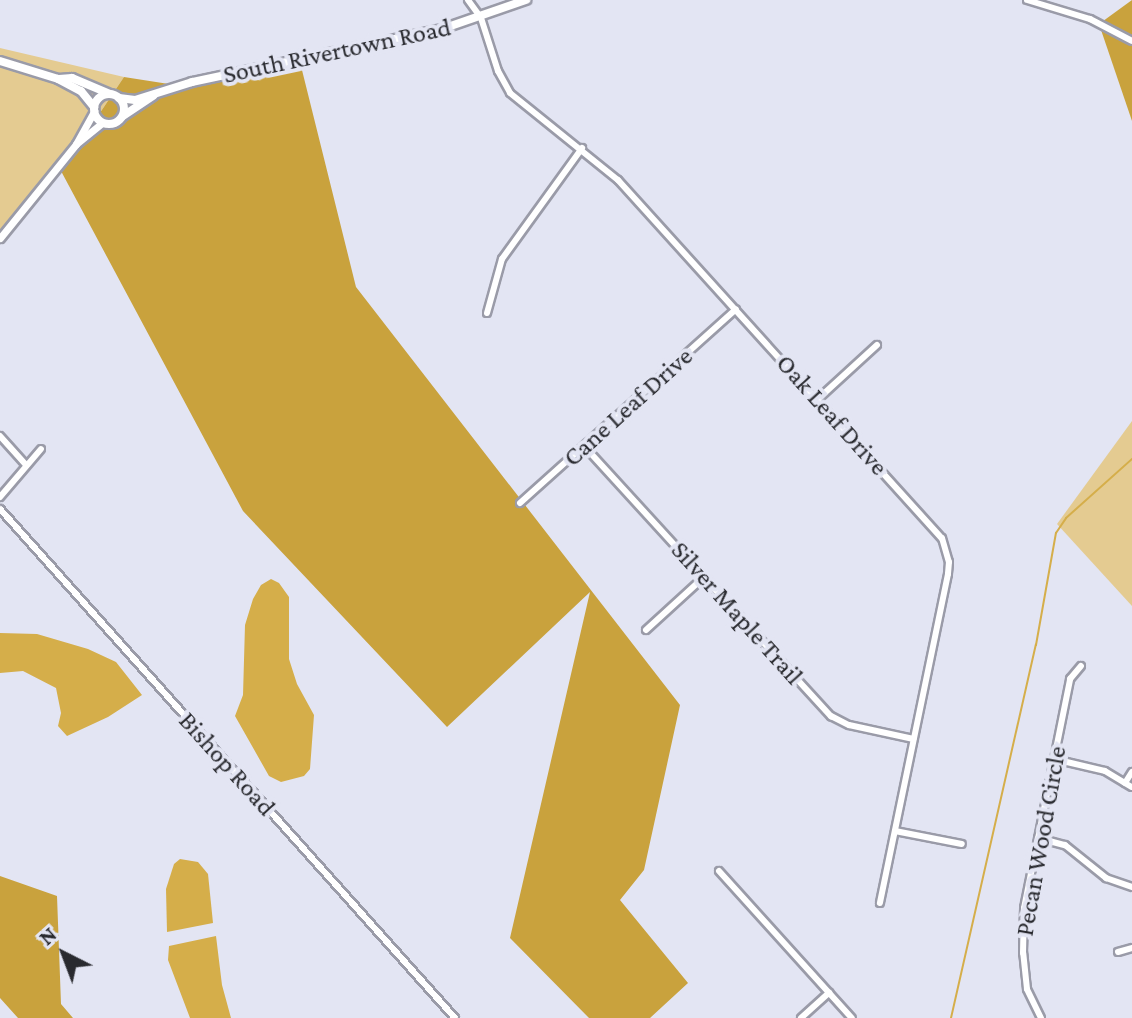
<!DOCTYPE html>
<html>
<head>
<meta charset="utf-8">
<style>
	body { margin:0 }
	#map { position:relative; width:1132px; height:1018px; overflow:hidden; background:#e3e5f3; font-family:"Crimson Pro",serif }
	div>[style] { position:absolute }
	.green>* { inset:0; background:#e4cb91 }
	.forest>* { inset:0; background:#c9a23d }
	.water>* { inset:0; background:#d5ae4a }
	.stream>* { height:2px; margin:-1px; padding:0 1px; transform-origin:1px; border-radius:1px; background:#d5ae4a }
	.roads { filter:drop-shadow(2px 0 #9a9ba8) drop-shadow(-2px 0 #9a9ba8) drop-shadow(0 2px #9a9ba8) drop-shadow(0 -2px #9a9ba8) }
	.minor>* { height:6px; margin:-3px; padding:0 3px; transform-origin:3px; border-radius:3px; background:#fff }
	.tertiary>* { height:7px; margin:-3.5px; padding:0 3.5px; transform-origin:3.5px; border-radius:3.5px; background:#fff }
	.secondary>* { height:8px; margin:-4px; padding:0 4px; transform-origin:4px; border-radius:4px; background:#fff }
	.secondary>.ring { margin:-4px; padding:0; box-sizing:content-box; background:none; border:8px solid #fff; border-radius:50% }
	span { translate:-50% -50%; white-space:nowrap; text-align:center; line-height:1.15; -webkit-text-stroke:8px #e3e5f3; paint-order:stroke }
	.street-label { font-size:26px; color:#292a2f }
	.north { position:absolute; left:24px; top:914px; width:80px; height:80px; -webkit-text-stroke:6px #e3e5f3; paint-order:stroke; rotate:318deg; font-size:22px; font-weight:700; line-height:32px; text-align:center; color:#292a2f }
	.north::after { content:''; display:block; margin:auto; width:28px; height:36px; background:#292a2f; clip-path:polygon(50% 0,100% 100%,50% 72%,0 100%) }
</style>
</head>
<body>
<div id="map">
	<div class="green">
		<i style="clip-path:polygon(0 48px,124px 77px,61px 171px,0 239px)"></i>
		<i style="clip-path:polygon(1132px 421px,1132px 606px,1057px 524px)"></i>
	</div>
	<div class="forest">
		<i style="clip-path:polygon(1132px 0,1132px 121px,1099px 24px)"></i>
		<i style="clip-path:polygon(298px 54px,356px 287px,680px 705px,644px 870px,620px 900px,688px 983px,650px 1018px,589px 1018px,510px 938px,590px 592px,447px 727px,243px 511px,61px 171px,124px 77px,188px 87px)"></i>
		<i style="clip-path:polygon(0 876px,57px 896px,61px 1004px,73px 1018px,18px 1018px,0 998px)"></i>
	</div>
	<div class="water">
		<i style="clip-path:polygon(271px 579px,279px 583px,289px 597px,289px 659px,297px 684px,314px 715px,310px 769px,304px 776px,281px 782px,269px 776px,235px 716px,243px 695px,245px 625px,253px 599px,261px 585px)"></i>
		<i style="clip-path:polygon(0 633px,37px 634px,88px 649px,116px 662px,142px 695px,108px 717px,67px 736px,58px 726px,61px 713px,56px 688px,23px 671px,0 673px)"></i>
		<i style="clip-path:polygon(180px 859px,198px 862px,208px 874px,213px 923px,167px 932px,166px 889px,174px 864px)"></i>
		<i style="clip-path:polygon(216px 936px,222px 985px,231px 1018px,190px 1018px,168px 960px,169px 946px)"></i>
	</div>
	<div class="stream">
		<i style="left:951px;top:1018px;width:383px;rotate:-77.2deg"></i>
		<i style="left:1036px;top:645px;width:114px;rotate:-79.9deg"></i>
		<i style="left:1056px;top:533px;width:18px;rotate:-56deg"></i>
		<i style="left:1066px;top:518px;width:89px;rotate:-41.8deg"></i>
	</div>
	<div class="roads">
		<div class="minor">
			<i style="left:468px;top:0;width:22px;rotate:54deg"></i>
			<i style="left:481px;top:18px;width:56px;rotate:72.2deg"></i>
			<i style="left:498px;top:71px;width:25px;rotate:61deg"></i>
			<i style="left:510px;top:93px;width:139px;rotate:38.9deg"></i>
			<i style="left:618px;top:180px;width:483px;rotate:47.9deg"></i>
			<i style="left:942px;top:538px;width:25px;rotate:74deg"></i>
			<i style="left:949px;top:562px;width:12px;rotate:95deg"></i>
			<i style="left:948px;top:574px;width:336px;rotate:101.7deg"></i>
			<i style="left:1027px;top:0;width:66px;rotate:16.8deg"></i>
			<i style="left:1090px;top:19px;width:47px;rotate:27.6deg"></i>
			<i style="left:487px;top:313px;width:56px;rotate:-74.5deg"></i>
			<i style="left:502px;top:259px;width:137px;rotate:-54.2deg"></i>
			<i style="left:818px;top:399px;width:80px;rotate:-42.5deg"></i>
			<i style="left:0;top:436px;width:38px;rotate:48deg"></i>
			<i style="left:585px;top:447px;width:365px;rotate:47.6deg"></i>
			<i style="left:831px;top:716px;width:20px;rotate:27deg"></i>
			<i style="left:849px;top:725px;width:66px;rotate:12.2deg"></i>
			<i style="left:0;top:497px;width:63px;rotate:-49.5deg"></i>
			<i style="left:520px;top:503px;width:290px;rotate:-41.9deg"></i>
			<i style="left:0;top:509px;width:683px;rotate:48.21deg"></i>
			<i style="left:646px;top:630px;width:79px;rotate:-42.4deg"></i>
			<i style="left:1054px;top:759px;width:52px;rotate:13.2deg"></i>
			<i style="left:1105px;top:771px;width:31px;rotate:31deg"></i>
			<i style="left:1125px;top:783px;width:13px;rotate:-58deg"></i>
			<i style="left:895px;top:831px;width:68px;rotate:11deg"></i>
			<i style="left:1038px;top:838px;width:28px;rotate:15deg"></i>
			<i style="left:1065px;top:845px;width:53px;rotate:38.8deg"></i>
			<i style="left:1106px;top:878px;width:28px;rotate:19deg"></i>
			<i style="left:719px;top:871px;width:198px;rotate:47.9deg"></i>
			<i style="left:1118px;top:952px;width:15px;rotate:-16deg"></i>
			<i style="left:801px;top:1018px;width:38px;rotate:-42deg"></i>
			<i style="left:1041px;top:1018px;width:32px;rotate:-116deg"></i>
			<i style="left:1027px;top:989px;width:36px;rotate:-96deg"></i>
			<i style="left:1023px;top:953px;width:45px;rotate:-88.7deg"></i>
			<i style="left:1024px;top:908px;width:234px;rotate:-78.6deg"></i>
			<i style="left:1070px;top:679px;width:17px;rotate:-50deg"></i>
		</div>
		<div class="tertiary">
			<i style="left:76px;top:144px;width:38px;rotate:-61deg"></i>
			<i style="left:0;top:238px;width:121px;rotate:-51deg"></i>
			<i style="left:76px;top:144px;width:33px;rotate:-39deg"></i>
		</div>
		<div class="secondary">
			<i style="left:0;top:61px;width:61px;rotate:17.2deg"></i>
			<i style="left:58px;top:79px;width:26px;rotate:28deg"></i>
			<i style="left:81px;top:91px;width:21px;rotate:51deg"></i>
			<i style="left:59px;top:79px;width:13px;rotate:-4deg"></i>
			<i style="left:72px;top:78px;width:41px;rotate:22.8deg"></i>
			<i class="ring" style="left:94px;top:94px;width:22px;height:22px"></i>
			<i style="left:119px;top:98px;width:16px;rotate:7deg"></i>
			<i style="left:135px;top:100px;width:60px;rotate:-17.5deg"></i>
			<i style="left:192px;top:82px;width:259px;rotate:-12deg"></i>
			<i style="left:445px;top:28px;width:86px;rotate:-19.1deg"></i>
			<i style="left:123px;top:116px;width:37px;rotate:-34deg"></i>
		</div>
	</div>
	<div class="street-label">
		<span style="left:337px;top:51px;rotate:-12deg">South Rivertown Road</span>
		<span style="left:628px;top:407px;rotate:-42deg">Cane Leaf Drive</span>
		<span style="left:832px;top:415px;rotate:48deg">Oak Leaf Drive</span>
		<span style="left:737px;top:613px;rotate:48deg">Silver Maple Trail</span>
		<span style="left:227px;top:764px;rotate:48deg">Bishop Road</span>
		<span style="left:1041px;top:841px;rotate:-80deg">Pecan Wood Circle</span>
	</div>
	<div class="north">N</div>
</div>
</body>
</html>
